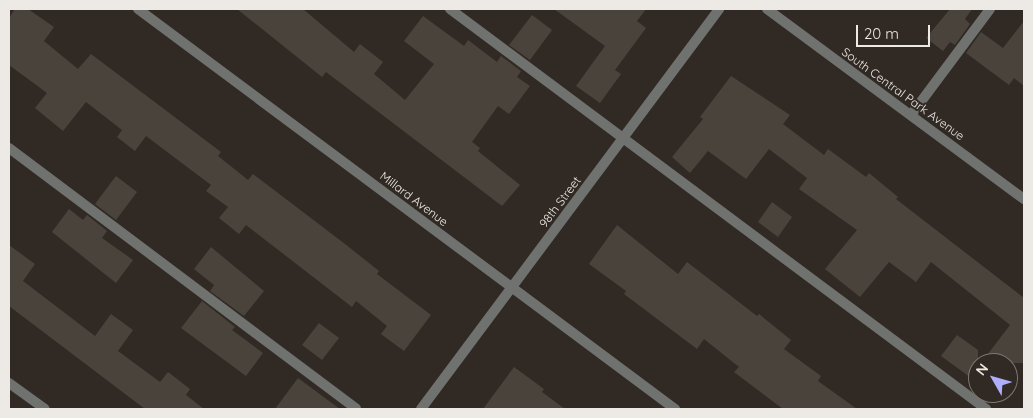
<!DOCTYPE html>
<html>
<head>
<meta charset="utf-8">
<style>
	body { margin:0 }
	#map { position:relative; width:1033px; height:418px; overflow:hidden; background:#312a24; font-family:Quicksand,sans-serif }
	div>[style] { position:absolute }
	.building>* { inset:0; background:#4a433c }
	.lane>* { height:10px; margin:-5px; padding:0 5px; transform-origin:5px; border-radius:5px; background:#70726f }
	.street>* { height:10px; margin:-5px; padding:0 5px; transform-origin:5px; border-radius:5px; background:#70726f }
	span { translate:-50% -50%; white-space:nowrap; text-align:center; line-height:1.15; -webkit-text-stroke:4px #312a24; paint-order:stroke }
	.street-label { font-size:12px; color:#ede9e5 }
	.frame { position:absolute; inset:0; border:10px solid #ede9e5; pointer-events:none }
	.north { position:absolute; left:968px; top:353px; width:50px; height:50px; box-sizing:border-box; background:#312a24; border:1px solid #7c7671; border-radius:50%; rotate:308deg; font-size:14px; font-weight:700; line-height:20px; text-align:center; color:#ede9e5 }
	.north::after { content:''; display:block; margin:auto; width:18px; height:22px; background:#afaefa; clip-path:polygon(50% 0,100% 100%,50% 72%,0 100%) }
	.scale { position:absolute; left:856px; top:25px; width:74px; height:22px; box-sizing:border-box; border:2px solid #ede9e5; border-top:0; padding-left:6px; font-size:15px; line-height:18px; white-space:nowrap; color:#ede9e5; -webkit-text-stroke:4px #312a24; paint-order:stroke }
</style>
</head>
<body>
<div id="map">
	<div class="building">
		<i style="clip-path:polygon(15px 9px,28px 9px,54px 27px,44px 41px,78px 69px,91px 54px,221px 152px,218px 156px,248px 180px,253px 174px,345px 244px,379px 271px,377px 274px,431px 315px,404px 351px,381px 334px,387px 326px,356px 301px,352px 307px,246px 225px,239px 234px,219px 218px,228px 207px,206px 191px,211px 185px,146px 136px,135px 151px,117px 137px,122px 130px,86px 102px,63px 131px,35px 108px,47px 93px,9px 65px,9px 18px)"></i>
		<i style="clip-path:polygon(237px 9px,303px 9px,354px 52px,360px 44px,383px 62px,374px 74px,405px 100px,434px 64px,404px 41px,423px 16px,464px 46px,468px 40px,497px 62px,501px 56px,521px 71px,517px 77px,530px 86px,509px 114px,498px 106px,472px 142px,480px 148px,478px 151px,520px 185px,502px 206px,326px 72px,322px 77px)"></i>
		<i style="clip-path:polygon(554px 9px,646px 9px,637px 21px,646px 28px,615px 70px,621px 74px,600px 103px,576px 86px,605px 46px)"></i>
		<i style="clip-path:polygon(950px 9px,972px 9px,965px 19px,970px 24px,955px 45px,950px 42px,943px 51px,926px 38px)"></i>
		<i style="clip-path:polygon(532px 15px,552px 30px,530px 60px,509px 45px)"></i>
		<i style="clip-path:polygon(1024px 21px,1024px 86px,1014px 78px,1009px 85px,966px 53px,981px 32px,1003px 48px)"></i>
		<i style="clip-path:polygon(731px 76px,790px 115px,783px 124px,824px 155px,828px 149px,866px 177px,869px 173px,898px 197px,896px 199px,1024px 298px,1024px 363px,981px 363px,1010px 325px,931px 262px,916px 282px,889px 262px,860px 297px,825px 269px,857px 230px,799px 189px,807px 178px,769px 149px,746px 179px,708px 151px,690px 173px,672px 157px,703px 119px,700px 117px)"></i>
		<i style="clip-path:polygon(116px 176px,137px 192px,116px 220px,95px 204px)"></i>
		<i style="clip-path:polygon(772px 202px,792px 217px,778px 237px,758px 222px)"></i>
		<i style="clip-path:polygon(69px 209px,83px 220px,87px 215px,107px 231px,102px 238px,133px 260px,116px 283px,52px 232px)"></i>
		<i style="clip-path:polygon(617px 225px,678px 274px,687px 262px,757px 316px,759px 314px,791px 340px,784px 349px,821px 376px,818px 381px,857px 409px,783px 409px,734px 372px,739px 367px,704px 339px,697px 349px,624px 294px,626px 291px,589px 264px)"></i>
		<i style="clip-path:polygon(9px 245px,35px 264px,23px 281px,95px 336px,111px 314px,133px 330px,118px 351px,160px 382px,168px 372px,190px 389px,186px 395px,204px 409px,145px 409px,9px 306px)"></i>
		<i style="clip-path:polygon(211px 247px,264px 291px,244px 316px,210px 291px,214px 285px,194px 269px)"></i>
		<i style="clip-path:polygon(202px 301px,235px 327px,232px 330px,263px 353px,246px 376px,181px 328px)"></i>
		<i style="clip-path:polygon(319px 323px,339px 338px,322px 360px,302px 345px)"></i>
		<i style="clip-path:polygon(957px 335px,978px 350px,978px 383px,941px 356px)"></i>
		<i style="clip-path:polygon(514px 367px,544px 389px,542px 392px,565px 409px,483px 409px)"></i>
		<i style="clip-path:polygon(298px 378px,340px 409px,275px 409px)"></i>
	</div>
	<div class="lane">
		<i style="left:450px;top:9px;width:669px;rotate:36.73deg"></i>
		<i style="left:911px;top:115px;width:132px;rotate:-53.3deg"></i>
		<i style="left:9px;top:148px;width:434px;rotate:36.9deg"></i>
	</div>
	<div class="street">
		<i style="left:138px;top:9px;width:670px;rotate:36.68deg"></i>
		<i style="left:767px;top:9px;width:320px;rotate:36.5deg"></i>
		<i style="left:9px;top:383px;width:44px;rotate:35.8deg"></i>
		<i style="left:421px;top:409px;width:499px;rotate:-53.3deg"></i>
	</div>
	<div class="street-label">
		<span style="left:903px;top:94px;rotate:36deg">South Central Park Avenue</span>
		<span style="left:414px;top:199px;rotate:37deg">Millard Avenue</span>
		<span style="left:560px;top:202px;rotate:-53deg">98th Street</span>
	</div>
	<div class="frame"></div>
	<div class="north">N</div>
	<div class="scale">20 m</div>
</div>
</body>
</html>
